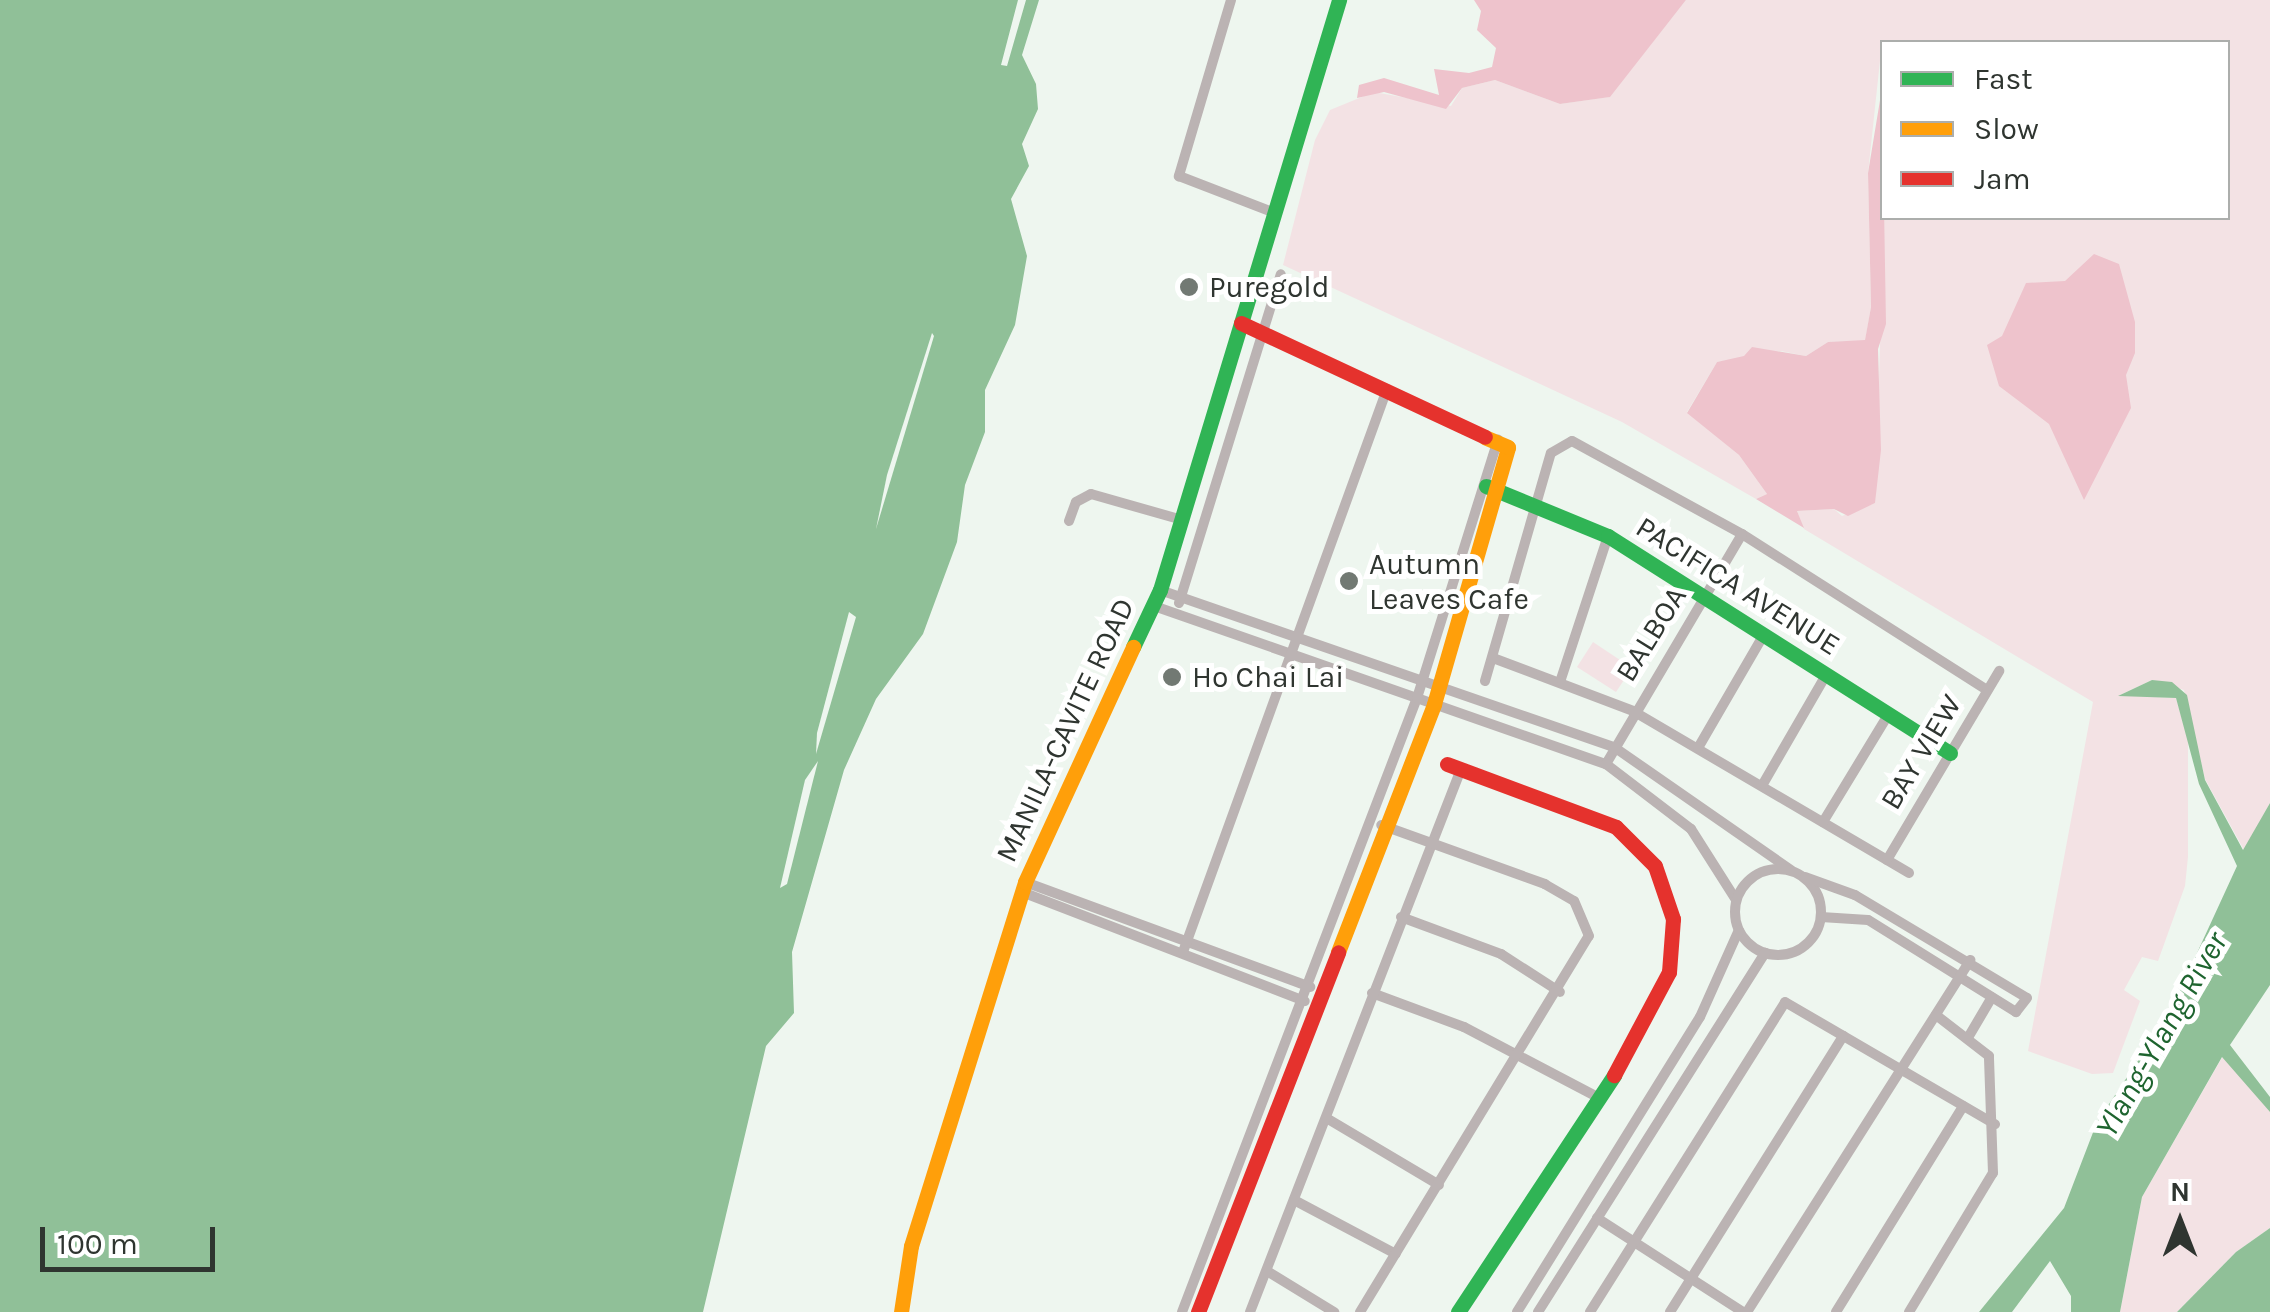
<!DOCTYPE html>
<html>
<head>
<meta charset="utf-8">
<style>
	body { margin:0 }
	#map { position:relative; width:2270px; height:1312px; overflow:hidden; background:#eef6ef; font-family:Karla,sans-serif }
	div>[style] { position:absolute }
	.green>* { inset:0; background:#f3e2e4 }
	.forest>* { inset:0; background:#eec3cc }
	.water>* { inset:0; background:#90c098 }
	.pier>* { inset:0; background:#eef6ef }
	.street>* { height:10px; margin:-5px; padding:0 5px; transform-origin:5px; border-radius:5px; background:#bbb3b3 }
	.street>.ring { margin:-5px; padding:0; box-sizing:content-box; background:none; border:10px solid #bbb3b3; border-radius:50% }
	.fast>* { height:15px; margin:-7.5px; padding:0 7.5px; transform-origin:7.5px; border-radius:7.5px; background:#30b455 }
	.slow>* { height:15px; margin:-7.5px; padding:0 7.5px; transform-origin:7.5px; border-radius:7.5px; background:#ff9f0a }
	.jam>* { height:15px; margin:-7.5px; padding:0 7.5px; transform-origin:7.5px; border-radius:7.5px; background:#e5322d }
	.dots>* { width:28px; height:28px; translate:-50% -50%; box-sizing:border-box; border:5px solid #fff; border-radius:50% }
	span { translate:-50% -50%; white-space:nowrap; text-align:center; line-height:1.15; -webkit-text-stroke:10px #fff; paint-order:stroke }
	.poi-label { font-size:30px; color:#2f3530 }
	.left { translate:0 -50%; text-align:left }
	.street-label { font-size:30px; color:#2f3530 }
	.water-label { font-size:32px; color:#1e642f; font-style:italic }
	.legend { position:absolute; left:1880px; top:40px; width:350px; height:180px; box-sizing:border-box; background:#fff; border:2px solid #acaeac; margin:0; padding:12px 18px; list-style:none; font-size:30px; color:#2f3530 }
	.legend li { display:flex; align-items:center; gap:20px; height:50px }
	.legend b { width:50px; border:2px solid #acaeac }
	.north { position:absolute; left:2130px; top:1172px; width:100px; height:100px; -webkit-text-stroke:8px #fff; paint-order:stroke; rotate:0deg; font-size:28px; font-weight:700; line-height:40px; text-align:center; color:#2f3530 }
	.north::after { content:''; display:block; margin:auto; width:35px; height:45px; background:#2f3530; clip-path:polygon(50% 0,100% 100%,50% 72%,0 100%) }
	.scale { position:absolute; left:40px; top:1227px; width:175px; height:45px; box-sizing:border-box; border:5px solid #2f3530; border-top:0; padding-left:12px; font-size:30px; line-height:35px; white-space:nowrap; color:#2f3530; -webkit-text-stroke:8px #fff; paint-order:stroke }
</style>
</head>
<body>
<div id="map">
	<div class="green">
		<i style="clip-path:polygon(1686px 0,2270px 0,2270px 803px,2244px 850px,2205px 779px,2184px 690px,2152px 680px,2120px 695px,2176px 698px,2188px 740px,2188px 857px,2185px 886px,2158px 961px,2142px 957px,2124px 990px,2140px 1001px,2113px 1073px,2092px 1074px,2028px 1051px,2093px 702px,1804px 529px,1797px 511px,1834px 509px,1842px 516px,1875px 503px,1884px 218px,2228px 218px,2228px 42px,1882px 42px,1868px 173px,1871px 307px,1865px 341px,1828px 342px,1806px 356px,1781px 351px,1717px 362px,1687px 412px,1739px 455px,1767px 494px,1756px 499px,1622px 422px,1283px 265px,1315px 140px,1330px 110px,1374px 92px,1451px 106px,1462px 88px,1495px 80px,1560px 104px,1609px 97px)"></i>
		<i style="clip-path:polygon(1593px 642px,1632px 668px,1616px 692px,1577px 667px)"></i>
		<i style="clip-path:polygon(2223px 1056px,2270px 1112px,2270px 1228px,2236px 1252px,2177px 1312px,2120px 1312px,2142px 1197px)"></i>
	</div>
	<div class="forest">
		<i style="clip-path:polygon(1474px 0,1686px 0,1610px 97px,1560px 104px,1495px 80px,1462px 88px,1446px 109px,1384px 92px,1357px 98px,1359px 85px,1384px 78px,1439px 95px,1434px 69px,1469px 73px,1492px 67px,1496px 48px,1477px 30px,1481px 11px)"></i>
		<i style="clip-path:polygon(1882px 88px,1886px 324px,1878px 349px,1881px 450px,1875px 503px,1848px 516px,1834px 509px,1797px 511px,1804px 528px,1756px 499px,1767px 494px,1739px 455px,1687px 413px,1717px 362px,1744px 356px,1752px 347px,1806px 356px,1828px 342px,1865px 340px,1871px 307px,1868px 173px)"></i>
		<i style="clip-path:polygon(2094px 254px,2119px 264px,2135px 322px,2135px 353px,2126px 375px,2131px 408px,2084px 500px,2049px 424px,1999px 386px,1987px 345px,2002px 336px,2026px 283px,2065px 281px)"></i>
	</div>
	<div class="water">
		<i style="clip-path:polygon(0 0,1018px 0,1001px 65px,1007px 66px,1026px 0,1039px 0,1022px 55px,1036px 84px,1038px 109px,1022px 144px,1029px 166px,1011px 199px,1027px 256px,1015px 325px,985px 390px,985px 432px,965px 485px,957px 542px,923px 634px,876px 699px,844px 770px,792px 952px,794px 1013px,766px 1046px,703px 1312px,0 1312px)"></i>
		<i style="clip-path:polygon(2152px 680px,2172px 682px,2187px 695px,2205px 780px,2243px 850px,2270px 803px,2270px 985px,2230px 1045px,2270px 1097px,2270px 1112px,2222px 1057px,2142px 1197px,2120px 1312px,2071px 1312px,2071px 1296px,2050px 1261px,2012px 1312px,1979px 1312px,2064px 1208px,2097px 1122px,2168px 1016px,2237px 866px,2199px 784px,2176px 698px,2118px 696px)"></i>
		<i style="clip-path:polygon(2270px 1228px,2270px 1312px,2177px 1312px,2236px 1252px)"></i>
	</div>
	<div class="pier">
		<i style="clip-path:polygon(932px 333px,934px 336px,876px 529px,887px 475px)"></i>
		<i style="clip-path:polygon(849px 612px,856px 617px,816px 754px,817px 733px)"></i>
		<i style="clip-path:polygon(818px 761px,787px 884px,780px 888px,805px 780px)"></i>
	</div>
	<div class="street">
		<i style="left:1231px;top:0;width:184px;rotate:106.5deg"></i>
		<i style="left:1179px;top:176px;width:103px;rotate:21.1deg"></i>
		<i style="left:1069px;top:521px;width:20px;rotate:-70deg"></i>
		<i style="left:1076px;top:502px;width:17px;rotate:-28deg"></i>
		<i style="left:1091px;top:494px;width:95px;rotate:15.9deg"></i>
		<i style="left:1160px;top:590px;width:480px;rotate:19.1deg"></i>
		<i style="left:1614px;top:747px;width:216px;rotate:34.8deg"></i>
		<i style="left:1179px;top:603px;width:344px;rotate:-72.8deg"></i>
		<i style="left:1154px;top:606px;width:479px;rotate:19.3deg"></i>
		<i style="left:1606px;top:764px;width:107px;rotate:37.4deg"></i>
		<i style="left:1691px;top:829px;width:84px;rotate:57.6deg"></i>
		<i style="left:1493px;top:658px;width:150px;rotate:20.7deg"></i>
		<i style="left:1633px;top:711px;width:320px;rotate:30.4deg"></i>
		<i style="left:1561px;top:679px;width:151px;rotate:-71.8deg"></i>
		<i style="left:1485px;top:681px;width:237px;rotate:-73.9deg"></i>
		<i style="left:1551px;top:453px;width:24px;rotate:-30deg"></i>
		<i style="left:1572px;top:441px;width:194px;rotate:28.7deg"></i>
		<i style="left:1742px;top:534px;width:290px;rotate:32.5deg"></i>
		<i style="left:1698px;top:748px;width:129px;rotate:-59.9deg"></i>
		<i style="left:1606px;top:764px;width:267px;rotate:-59.4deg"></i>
		<i style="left:1763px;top:784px;width:126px;rotate:-60deg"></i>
		<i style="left:1823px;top:822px;width:125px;rotate:-58.7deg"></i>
		<i style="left:1887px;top:860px;width:220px;rotate:-59.3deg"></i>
		<i class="ring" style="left:1735px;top:869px;width:76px;height:76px"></i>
		<i style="left:1805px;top:877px;width:53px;rotate:19.8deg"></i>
		<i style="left:1855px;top:895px;width:200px;rotate:30.9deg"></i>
		<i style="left:2027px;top:998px;width:18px;rotate:128deg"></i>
		<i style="left:2016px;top:1012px;width:174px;rotate:-148.1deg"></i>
		<i style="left:1868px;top:920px;width:47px;rotate:-176.3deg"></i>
		<i style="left:1025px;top:882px;width:304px;rotate:20.2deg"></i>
		<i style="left:1022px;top:892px;width:303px;rotate:21.1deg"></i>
		<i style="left:1401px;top:917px;width:107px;rotate:20.3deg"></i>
		<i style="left:1501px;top:954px;width:70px;rotate:32.8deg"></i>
		<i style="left:1183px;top:952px;width:599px;rotate:-70.08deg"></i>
		<i style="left:1372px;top:993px;width:98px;rotate:20.3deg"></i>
		<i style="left:1464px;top:1027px;width:155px;rotate:27.7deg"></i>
		<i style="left:1969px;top:1036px;width:45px;rotate:-59.5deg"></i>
		<i style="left:1328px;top:1119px;width:129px;rotate:30.7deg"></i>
		<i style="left:1294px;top:1200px;width:115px;rotate:27.9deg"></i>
		<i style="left:1597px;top:1218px;width:174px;rotate:32.8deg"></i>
		<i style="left:1267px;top:1271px;width:79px;rotate:31.5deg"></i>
		<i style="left:1182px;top:1312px;width:657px;rotate:-69.06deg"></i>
		<i style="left:1417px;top:698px;width:271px;rotate:-72.6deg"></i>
		<i style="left:1250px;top:1312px;width:583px;rotate:-68.76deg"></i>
		<i style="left:1360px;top:1312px;width:440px;rotate:-58.7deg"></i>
		<i style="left:1589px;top:936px;width:38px;rotate:-113deg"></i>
		<i style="left:1574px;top:901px;width:34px;rotate:-150deg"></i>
		<i style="left:1545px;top:884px;width:174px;rotate:-160.2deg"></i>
		<i style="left:1517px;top:1312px;width:347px;rotate:-58.2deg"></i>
		<i style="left:1700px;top:1017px;width:95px;rotate:-65.9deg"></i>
		<i style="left:1538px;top:1312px;width:425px;rotate:-57.7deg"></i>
		<i style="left:1590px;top:1312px;width:366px;rotate:-57.8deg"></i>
		<i style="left:1785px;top:1002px;width:243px;rotate:30.2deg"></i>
		<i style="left:1670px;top:1312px;width:326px;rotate:-57.9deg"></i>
		<i style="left:1747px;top:1312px;width:417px;rotate:-57.6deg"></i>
		<i style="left:1836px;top:1312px;width:242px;rotate:-58.3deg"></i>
		<i style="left:1909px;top:1312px;width:162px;rotate:-58.9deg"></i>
		<i style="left:1993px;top:1173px;width:117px;rotate:-92deg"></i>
		<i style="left:1989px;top:1056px;width:67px;rotate:-142.3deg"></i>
	</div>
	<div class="fast">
		<i style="left:1486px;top:486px;width:132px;rotate:22.3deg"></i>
		<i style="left:1608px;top:536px;width:405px;rotate:32.4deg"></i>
		<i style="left:1133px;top:647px;width:63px;rotate:-64.7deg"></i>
		<i style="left:1160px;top:590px;width:617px;rotate:-73.12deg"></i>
		<i style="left:1458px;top:1312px;width:284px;rotate:-56.6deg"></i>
	</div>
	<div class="slow">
		<i style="left:1338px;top:952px;width:266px;rotate:-68.8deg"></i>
		<i style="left:1434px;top:704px;width:267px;rotate:-73.9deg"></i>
		<i style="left:1508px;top:447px;width:25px;rotate:-157deg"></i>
		<i style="left:901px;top:1312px;width:67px;rotate:-81.4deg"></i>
		<i style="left:911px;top:1246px;width:381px;rotate:-72.6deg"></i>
		<i style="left:1025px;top:882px;width:259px;rotate:-65.3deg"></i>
	</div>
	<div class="jam">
		<i style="left:1241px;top:323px;width:269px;rotate:25deg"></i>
		<i style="left:1447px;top:764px;width:180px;rotate:20.4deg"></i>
		<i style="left:1616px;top:827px;width:55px;rotate:45deg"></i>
		<i style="left:1655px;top:866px;width:56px;rotate:71.2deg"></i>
		<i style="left:1673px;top:919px;width:53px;rotate:94.3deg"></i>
		<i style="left:1669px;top:972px;width:117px;rotate:118.1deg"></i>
		<i style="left:1198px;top:1312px;width:386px;rotate:-68.7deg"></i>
	</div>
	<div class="dots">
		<i style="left:1189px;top:287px;background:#727973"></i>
		<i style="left:1349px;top:581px;background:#727973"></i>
		<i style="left:1172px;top:677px;background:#727973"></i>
	</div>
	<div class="poi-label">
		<span class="left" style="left:1209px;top:287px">Puregold</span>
		<span class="left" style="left:1369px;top:581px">Autumn<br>Leaves Cafe</span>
		<span class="left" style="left:1192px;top:677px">Ho Chai Lai</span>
	</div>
	<div class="street-label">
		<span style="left:1738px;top:586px;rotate:32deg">PACIFICA AVENUE</span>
		<span style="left:1651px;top:634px;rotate:-58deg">BALBOA</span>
		<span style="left:1065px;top:730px;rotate:-65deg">MANILA-CAVITE ROAD</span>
		<span style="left:1921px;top:752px;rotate:-59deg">BAY VIEW</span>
	</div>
	<div class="water-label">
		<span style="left:2162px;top:1035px;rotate:-60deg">Ylang-Ylang River</span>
	</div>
	<ul class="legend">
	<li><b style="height:12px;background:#30b455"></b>Fast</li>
	<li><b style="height:12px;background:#ff9f0a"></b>Slow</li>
	<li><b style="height:12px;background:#e5322d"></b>Jam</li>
	</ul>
	<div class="north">N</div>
	<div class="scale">100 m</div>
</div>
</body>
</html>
